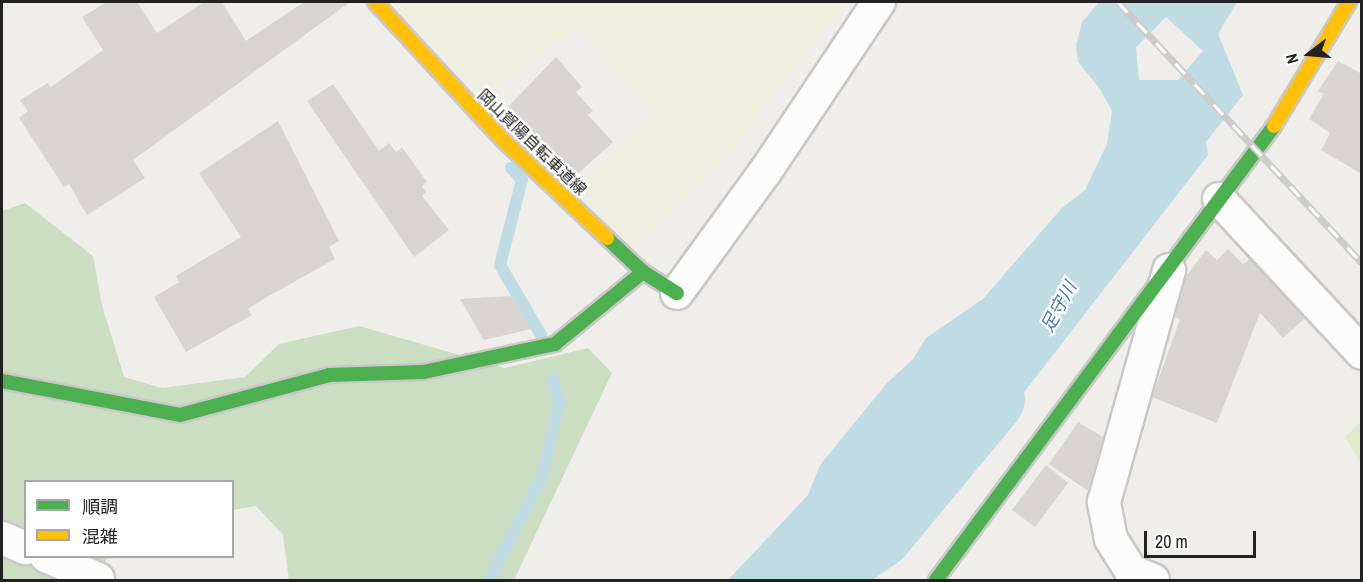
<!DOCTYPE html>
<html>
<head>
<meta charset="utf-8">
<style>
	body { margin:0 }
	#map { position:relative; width:1363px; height:582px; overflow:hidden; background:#f0eeeb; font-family:"Archivo Narrow","Noto Sans JP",sans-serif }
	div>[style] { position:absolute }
	.farmland>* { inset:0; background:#efefdf }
	.grass>* { inset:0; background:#ddeccb }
	.forest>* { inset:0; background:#cbdec1 }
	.water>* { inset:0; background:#bfdbe3 }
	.stream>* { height:12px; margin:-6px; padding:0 6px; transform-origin:6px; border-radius:6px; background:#bfdbe3 }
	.river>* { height:68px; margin:-34px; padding:0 34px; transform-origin:34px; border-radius:34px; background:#bfdbe3 }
	.building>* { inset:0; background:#d7d4d2 }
	.roads { filter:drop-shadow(2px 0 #c9c8c7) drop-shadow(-2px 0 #c9c8c7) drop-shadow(0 2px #c9c8c7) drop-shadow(0 -2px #c9c8c7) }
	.street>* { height:32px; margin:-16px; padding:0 16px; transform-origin:16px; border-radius:16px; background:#fdfcfc }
	.fast>* { height:14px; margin:-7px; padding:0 7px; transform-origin:7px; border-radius:7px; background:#4caf50 }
	.slow>* { height:14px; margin:-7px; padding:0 7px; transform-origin:7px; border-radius:7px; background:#ffc107 }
	.rail>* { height:7px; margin-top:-3.5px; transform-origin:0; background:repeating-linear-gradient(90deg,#fff 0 14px,#ccc 0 28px); box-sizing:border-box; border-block:2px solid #ccc }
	span { translate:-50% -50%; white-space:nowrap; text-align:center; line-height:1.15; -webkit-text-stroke:4.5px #fff; paint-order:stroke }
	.street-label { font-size:16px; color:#222 }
	.water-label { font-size:18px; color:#4a7aab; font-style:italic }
	.frame { position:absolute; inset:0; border:3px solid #222; pointer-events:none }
	.legend { position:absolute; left:24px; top:480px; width:210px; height:78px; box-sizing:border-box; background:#fff; border:2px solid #a7a7a7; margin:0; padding:8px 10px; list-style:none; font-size:18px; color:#222 }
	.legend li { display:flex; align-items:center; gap:12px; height:30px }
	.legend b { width:30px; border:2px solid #a7a7a7 }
	.north { position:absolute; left:1279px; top:24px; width:60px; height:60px; -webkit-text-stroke:4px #fff; paint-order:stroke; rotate:254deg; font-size:16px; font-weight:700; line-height:24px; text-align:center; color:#222 }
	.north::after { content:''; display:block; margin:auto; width:21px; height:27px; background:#222; clip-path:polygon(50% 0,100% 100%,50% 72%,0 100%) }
	.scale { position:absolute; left:1144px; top:531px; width:112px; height:27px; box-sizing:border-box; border:3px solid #222; border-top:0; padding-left:8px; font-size:18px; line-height:21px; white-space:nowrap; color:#222; -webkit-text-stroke:4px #fff; paint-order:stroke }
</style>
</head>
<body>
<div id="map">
	<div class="farmland">
		<i style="clip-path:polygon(392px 2px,846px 2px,721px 164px,640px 245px,630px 248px,573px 191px,653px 115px,578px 26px,485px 99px)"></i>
	</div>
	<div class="grass">
		<i style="clip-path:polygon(1361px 421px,1361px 464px,1345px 437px)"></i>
	</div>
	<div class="forest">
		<i style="clip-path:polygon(25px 203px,93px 256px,102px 305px,124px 377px,162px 388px,245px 377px,279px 344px,359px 326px,505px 368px,588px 348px,612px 373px,514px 580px,289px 580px,283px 535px,256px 506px,233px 510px,232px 482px,26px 482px,26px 556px,117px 557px,106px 559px,99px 580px,2px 580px,2px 211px)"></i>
	</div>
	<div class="water">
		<i style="clip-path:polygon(evenodd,1099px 2px,1237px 2px,1218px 34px,1243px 95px,1206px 142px,1208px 155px,953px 484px,943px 487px,928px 463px,915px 464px,894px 486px,879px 513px,876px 550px,855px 577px,849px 580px,728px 580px,808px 495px,820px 465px,887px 383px,913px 359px,926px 338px,983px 299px,1061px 209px,1085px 190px,1107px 144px,1112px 111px,1100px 89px,1078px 62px,1076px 45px,1082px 22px,1099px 2px,1166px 17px,1203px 51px,1178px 80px,1139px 80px,1136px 47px,1166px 17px)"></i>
	</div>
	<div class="stream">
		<i style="left:511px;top:168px;width:16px;rotate:47deg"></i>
		<i style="left:522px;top:180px;width:88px;rotate:104.5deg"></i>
		<i style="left:500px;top:265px;width:81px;rotate:59.6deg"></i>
		<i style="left:489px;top:580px;width:119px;rotate:-63deg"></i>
		<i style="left:543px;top:474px;width:73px;rotate:-77.3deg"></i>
		<i style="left:559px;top:403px;width:24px;rotate:-105deg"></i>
	</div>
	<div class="river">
		<i style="left:812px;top:580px;width:81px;rotate:-34.5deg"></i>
		<i style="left:879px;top:534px;width:175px;rotate:-50.3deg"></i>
	</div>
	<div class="building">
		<i style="clip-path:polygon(107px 2px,137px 2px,157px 33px,204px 2px,222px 2px,246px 41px,304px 2px,350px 2px,133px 160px,145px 178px,87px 215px,69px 184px,64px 187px,19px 118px,28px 111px,20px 100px,48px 83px,51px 87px,103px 50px,82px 17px)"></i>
		<i style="clip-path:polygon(556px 57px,582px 87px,576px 92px,593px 111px,588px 115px,613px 142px,572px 179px,519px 130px,522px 127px,505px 110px)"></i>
		<i style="clip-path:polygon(1338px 61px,1362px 74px,1362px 174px,1321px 150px,1330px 133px,1309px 119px,1324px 94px,1318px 91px)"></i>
		<i style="clip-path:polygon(333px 84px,379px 151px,389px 143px,396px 152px,402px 147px,427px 182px,422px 186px,426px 192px,422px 196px,449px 230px,414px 257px,307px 101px)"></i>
		<i style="clip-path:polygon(278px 121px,339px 241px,329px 247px,335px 259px,267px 297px,248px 309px,252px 315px,186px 352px,154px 297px,179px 282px,176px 276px,241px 237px,199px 173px)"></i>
		<i style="clip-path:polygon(1228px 249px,1243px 264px,1250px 259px,1305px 318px,1283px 338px,1260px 313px,1217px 423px,1152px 397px,1180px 319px,1175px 317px,1187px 275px,1206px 250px,1217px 260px)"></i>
		<i style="clip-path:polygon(511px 296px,531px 329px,484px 340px,460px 299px)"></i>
		<i style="clip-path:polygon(1078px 422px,1103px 437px,1088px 491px,1049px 464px)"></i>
		<i style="clip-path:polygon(1046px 465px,1068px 483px,1035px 527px,1012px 510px)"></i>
	</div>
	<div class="roads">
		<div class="street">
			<i style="left:1219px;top:199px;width:210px;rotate:47.1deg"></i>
			<i style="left:677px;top:293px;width:150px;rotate:-54deg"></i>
			<i style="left:765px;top:172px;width:205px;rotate:-56.2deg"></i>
			<i style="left:2px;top:538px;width:26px;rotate:23deg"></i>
			<i style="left:46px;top:556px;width:57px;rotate:23.9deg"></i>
			<i style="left:1153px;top:580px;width:24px;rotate:-158deg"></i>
			<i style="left:1131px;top:571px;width:38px;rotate:-122deg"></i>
			<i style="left:1111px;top:539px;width:38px;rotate:-101deg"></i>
			<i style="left:1104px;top:502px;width:241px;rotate:-74.3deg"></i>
		</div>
		<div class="fast">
			<i style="left:607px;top:238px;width:50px;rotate:43.4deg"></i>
			<i style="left:643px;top:272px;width:40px;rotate:32deg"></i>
			<i style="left:2px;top:381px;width:181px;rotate:10.8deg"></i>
			<i style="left:180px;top:415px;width:154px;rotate:-15deg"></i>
			<i style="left:329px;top:375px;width:95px;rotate:-1.8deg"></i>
			<i style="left:424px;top:372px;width:134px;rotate:-12.1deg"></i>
			<i style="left:555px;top:344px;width:114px;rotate:-39.3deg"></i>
			<i style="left:936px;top:580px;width:566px;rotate:-53.33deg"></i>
		</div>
		<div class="slow">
			<i style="left:375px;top:2px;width:188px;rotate:47.2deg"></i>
			<i style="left:503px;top:140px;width:143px;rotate:43.3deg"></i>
			<i style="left:1274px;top:126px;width:145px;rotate:-58.8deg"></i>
		</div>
	</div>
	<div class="rail">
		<i style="left:1118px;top:2px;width:357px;rotate:46.9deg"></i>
	</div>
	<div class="street-label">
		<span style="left:532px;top:142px;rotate:44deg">岡山賀陽自転車道線</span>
	</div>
	<div class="water-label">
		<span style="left:1059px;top:307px;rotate:-62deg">足守川</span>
	</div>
	<div class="frame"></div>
	<ul class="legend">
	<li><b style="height:8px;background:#4caf50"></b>順調</li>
	<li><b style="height:8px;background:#ffc107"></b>混雑</li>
	</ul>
	<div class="north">N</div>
	<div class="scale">20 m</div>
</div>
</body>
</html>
